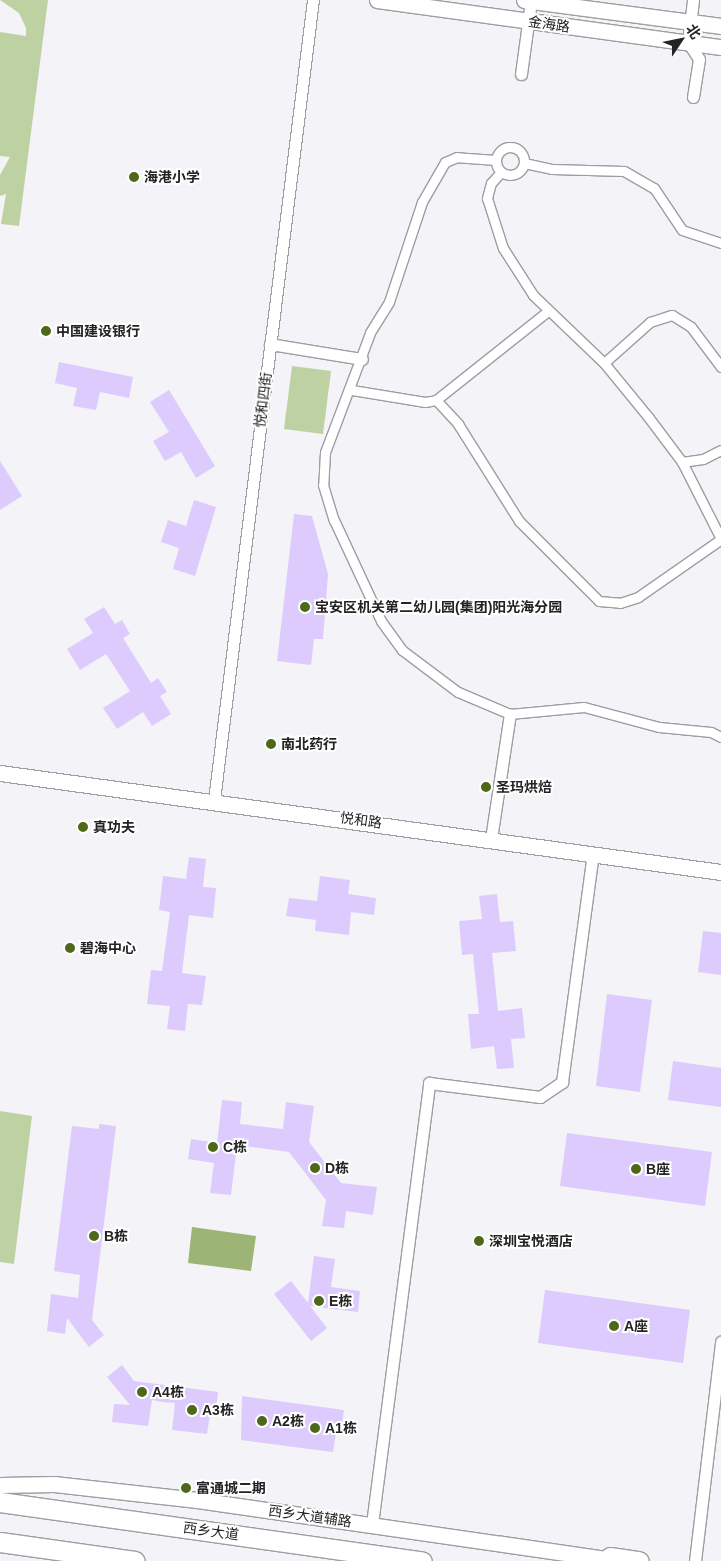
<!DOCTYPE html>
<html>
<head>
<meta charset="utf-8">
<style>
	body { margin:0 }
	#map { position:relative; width:721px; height:1561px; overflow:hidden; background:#f4f3f7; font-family:Arial,"Noto Sans SC",sans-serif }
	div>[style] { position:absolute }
	.green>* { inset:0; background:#bed1a3 }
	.water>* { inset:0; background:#9cb576 }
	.building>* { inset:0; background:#ddcbfe }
	.roads { filter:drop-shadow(1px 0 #9e9da1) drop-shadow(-1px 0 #9e9da1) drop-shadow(0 1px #9e9da1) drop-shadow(0 -1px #9e9da1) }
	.pedestrian>* { height:9px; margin:-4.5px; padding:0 4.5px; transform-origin:4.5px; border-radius:4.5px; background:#fff }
	.pedestrian>.ring { margin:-4.5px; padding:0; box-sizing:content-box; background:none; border:9px solid #fff; border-radius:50% }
	.minor>* { height:11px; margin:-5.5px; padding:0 5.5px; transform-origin:5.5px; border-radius:5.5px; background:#fff }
	.tertiary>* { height:15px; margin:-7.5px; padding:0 7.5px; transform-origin:7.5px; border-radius:7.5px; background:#fff }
	.primary>* { height:19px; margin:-9.5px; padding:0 9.5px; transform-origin:9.5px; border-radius:9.5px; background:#fff }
	.dots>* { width:14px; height:14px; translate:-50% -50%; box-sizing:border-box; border:2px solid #fff; border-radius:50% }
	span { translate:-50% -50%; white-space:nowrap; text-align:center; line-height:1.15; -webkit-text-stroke:4px #fff; paint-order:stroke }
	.street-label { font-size:14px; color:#232324 }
	.poi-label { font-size:14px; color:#232324; font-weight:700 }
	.left { translate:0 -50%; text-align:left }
	.north { position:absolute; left:656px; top:15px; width:50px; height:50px; -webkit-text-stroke:4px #fff; paint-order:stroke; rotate:56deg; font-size:14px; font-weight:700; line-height:20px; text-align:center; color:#232324 }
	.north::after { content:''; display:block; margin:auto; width:18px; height:22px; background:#232324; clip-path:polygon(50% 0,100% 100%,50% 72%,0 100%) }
</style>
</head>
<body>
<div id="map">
	<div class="green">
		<i style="clip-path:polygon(0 0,48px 0,19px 226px,1px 224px,6px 194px,0 196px,0 175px,10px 157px,0 156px,0 32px,26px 36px,26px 28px,19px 13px)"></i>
		<i style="clip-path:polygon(292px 366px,331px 371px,323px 434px,284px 429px)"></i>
		<i style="clip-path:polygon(0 1111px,32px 1116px,14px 1264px,0 1262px)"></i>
	</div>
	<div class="water">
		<i style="clip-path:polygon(192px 1227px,256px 1236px,251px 1271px,188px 1263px)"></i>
	</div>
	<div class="building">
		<i style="clip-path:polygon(59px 362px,133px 377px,129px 398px,100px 392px,96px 410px,73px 406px,77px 388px,55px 383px)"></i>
		<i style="clip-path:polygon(169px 390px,215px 466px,196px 478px,181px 452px,165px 461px,153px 441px,169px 432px,150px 402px)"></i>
		<i style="clip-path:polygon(0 461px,22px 496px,0 510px)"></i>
		<i style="clip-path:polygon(194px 500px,216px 507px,195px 576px,173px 569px,179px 548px,161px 542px,168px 520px,186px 526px)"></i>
		<i style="clip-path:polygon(294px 514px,312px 516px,328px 574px,323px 639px,314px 639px,311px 665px,277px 661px)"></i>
		<i style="clip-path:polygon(104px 607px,115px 624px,122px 620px,130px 634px,123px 638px,151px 683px,158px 678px,167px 692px,160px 696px,171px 714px,152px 726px,143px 712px,117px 729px,103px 708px,130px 691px,106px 654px,80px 670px,67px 649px,93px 633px,84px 619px)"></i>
		<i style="clip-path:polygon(189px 857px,206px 859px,203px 887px,216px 888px,213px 918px,189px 915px,182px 973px,206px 976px,202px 1005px,188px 1004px,185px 1031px,167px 1029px,170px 1006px,147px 1004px,151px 970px,162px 971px,170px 912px,159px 910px,163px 876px,186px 879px)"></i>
		<i style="clip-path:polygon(320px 876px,350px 880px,348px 894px,376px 898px,374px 915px,351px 912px,349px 935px,315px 931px,316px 920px,286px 916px,289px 898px,317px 901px)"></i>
		<i style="clip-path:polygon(497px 894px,500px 922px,513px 921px,516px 951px,492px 953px,498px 1011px,522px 1008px,525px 1038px,511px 1039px,514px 1068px,497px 1069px,494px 1046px,471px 1049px,468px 1014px,479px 1014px,473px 954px,462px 955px,459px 921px,482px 919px,479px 896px)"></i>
		<i style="clip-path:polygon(703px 931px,721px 933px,721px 975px,698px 972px)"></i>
		<i style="clip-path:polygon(607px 994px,652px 1000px,640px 1092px,596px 1086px)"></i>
		<i style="clip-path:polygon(673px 1061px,721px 1068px,721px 1107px,668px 1100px)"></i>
		<i style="clip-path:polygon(222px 1100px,242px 1102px,240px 1124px,283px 1129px,286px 1102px,314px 1106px,309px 1142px,341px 1183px,377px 1187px,373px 1215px,346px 1211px,344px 1228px,322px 1226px,326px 1200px,289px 1152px,237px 1145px,231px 1195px,210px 1193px,214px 1163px,188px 1159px,191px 1139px,217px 1143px)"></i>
		<i style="clip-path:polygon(99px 1124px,116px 1126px,92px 1320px,104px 1335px,89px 1347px,67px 1318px,65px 1334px,47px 1331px,51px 1294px,78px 1298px,80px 1275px,54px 1271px,72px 1126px,99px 1129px)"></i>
		<i style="clip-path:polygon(567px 1133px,712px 1152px,705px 1206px,560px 1186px)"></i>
		<i style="clip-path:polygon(314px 1256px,335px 1259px,331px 1287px,360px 1291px,358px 1312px,310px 1306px,327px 1328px,311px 1341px,274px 1294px,291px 1281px,308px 1303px)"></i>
		<i style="clip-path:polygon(545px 1290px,690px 1310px,683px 1363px,538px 1343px)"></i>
		<i style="clip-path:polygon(122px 1365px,134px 1381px,218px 1392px,216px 1409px,211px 1408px,207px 1434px,172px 1430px,175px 1403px,163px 1402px,152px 1400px,148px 1426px,112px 1422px,114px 1404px,130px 1405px,107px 1377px)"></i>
		<i style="clip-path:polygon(242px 1396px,344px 1410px,342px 1426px,337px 1426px,333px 1452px,241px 1440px)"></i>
	</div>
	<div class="roads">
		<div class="pedestrian">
			<i class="ring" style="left:496px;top:147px;width:19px;height:19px"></i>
			<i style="left:496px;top:160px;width:39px;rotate:-176deg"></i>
			<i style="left:457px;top:157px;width:13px;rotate:157deg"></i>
			<i style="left:445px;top:162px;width:46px;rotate:119.9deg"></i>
			<i style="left:422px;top:202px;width:105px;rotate:108.3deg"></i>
			<i style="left:389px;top:302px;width:36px;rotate:122deg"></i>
			<i style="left:370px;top:333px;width:127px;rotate:110.7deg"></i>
			<i style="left:325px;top:452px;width:33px;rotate:93deg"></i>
			<i style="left:323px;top:485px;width:37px;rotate:73deg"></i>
			<i style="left:334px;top:520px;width:111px;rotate:65deg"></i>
			<i style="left:381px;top:621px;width:36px;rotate:54deg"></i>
			<i style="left:402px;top:650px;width:70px;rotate:36.9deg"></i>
			<i style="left:458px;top:692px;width:56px;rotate:22.9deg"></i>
			<i style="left:510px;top:714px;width:74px;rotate:-5.4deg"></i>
			<i style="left:584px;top:707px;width:78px;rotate:14.9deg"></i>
			<i style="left:659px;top:727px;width:52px;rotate:5.5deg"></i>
			<i style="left:711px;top:732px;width:11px;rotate:27deg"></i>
			<i style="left:524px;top:163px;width:29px;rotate:12deg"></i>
			<i style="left:552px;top:169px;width:72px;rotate:1.6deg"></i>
			<i style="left:624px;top:171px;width:34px;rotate:30deg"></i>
			<i style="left:654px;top:188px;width:50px;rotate:56.3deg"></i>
			<i style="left:682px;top:230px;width:41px;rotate:18.4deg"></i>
			<i style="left:501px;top:172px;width:15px;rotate:132deg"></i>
			<i style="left:491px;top:183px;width:16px;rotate:105deg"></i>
			<i style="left:487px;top:198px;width:52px;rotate:72.3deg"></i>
			<i style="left:503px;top:248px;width:56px;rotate:57.4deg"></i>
			<i style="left:533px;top:295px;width:98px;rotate:43.8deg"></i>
			<i style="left:604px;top:363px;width:71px;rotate:50.7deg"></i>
			<i style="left:649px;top:418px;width:55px;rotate:53.1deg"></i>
			<i style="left:682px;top:462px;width:86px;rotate:63.1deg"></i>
			<i style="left:604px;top:363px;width:62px;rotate:-41.7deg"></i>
			<i style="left:650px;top:322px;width:23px;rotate:-18deg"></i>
			<i style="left:672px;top:315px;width:22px;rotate:32deg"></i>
			<i style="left:691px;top:327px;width:50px;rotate:53.1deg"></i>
			<i style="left:352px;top:390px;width:74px;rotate:9.3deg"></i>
			<i style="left:425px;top:402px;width:11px;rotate:-10deg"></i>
			<i style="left:436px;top:400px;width:143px;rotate:-38.5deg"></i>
			<i style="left:436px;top:400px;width:33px;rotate:47deg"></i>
			<i style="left:458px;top:424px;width:115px;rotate:57.8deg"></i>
			<i style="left:519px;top:521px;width:113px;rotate:45deg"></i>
			<i style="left:599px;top:601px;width:21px;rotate:5deg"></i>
			<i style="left:620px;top:603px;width:19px;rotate:-18deg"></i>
			<i style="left:638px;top:597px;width:101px;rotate:-34.9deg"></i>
			<i style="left:682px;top:462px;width:21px;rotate:-8deg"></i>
			<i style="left:703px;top:459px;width:20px;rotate:-27deg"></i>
		</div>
		<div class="minor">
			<i style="left:521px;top:74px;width:74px;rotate:-82.2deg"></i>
			<i style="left:693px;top:97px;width:38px;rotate:-81deg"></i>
			<i style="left:699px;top:59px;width:20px;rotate:-123deg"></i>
			<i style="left:688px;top:42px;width:42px;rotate:-83.2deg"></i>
			<i style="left:270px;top:344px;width:93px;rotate:9.3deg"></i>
			<i style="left:214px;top:800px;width:806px;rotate:-82.95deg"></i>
			<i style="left:491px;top:839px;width:126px;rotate:-81.4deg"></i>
			<i style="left:372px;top:1524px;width:445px;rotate:-82.6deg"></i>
			<i style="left:429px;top:1083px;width:112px;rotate:7.2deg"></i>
			<i style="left:540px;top:1097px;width:27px;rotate:-34deg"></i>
			<i style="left:562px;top:1082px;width:231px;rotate:-82.3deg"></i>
			<i style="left:695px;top:1561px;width:221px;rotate:-83.2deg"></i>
		</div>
		<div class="tertiary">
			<i style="left:377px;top:0;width:347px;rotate:7.8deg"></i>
			<i style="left:524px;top:0;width:199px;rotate:7.5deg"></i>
			<i style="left:0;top:773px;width:728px;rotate:7.82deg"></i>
			<i style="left:0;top:1485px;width:54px;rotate:-1.1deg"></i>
			<i style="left:54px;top:1484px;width:144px;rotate:6.4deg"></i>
			<i style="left:197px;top:1500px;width:425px;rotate:8.2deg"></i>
		</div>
		<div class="primary">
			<i style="left:0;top:1502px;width:426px;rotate:8deg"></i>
			<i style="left:0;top:1542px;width:136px;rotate:8deg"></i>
			<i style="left:610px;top:1557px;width:29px;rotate:8deg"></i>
		</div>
	</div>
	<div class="dots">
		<i style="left:134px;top:177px;background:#4e6819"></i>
		<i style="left:46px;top:331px;background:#4e6819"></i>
		<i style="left:305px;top:607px;background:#4e6819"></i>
		<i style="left:271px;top:744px;background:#4e6819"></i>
		<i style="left:486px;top:787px;background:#4e6819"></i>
		<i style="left:83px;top:827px;background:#4e6819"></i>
		<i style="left:70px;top:948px;background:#4e6819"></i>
		<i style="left:213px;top:1147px;background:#4e6819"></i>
		<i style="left:315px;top:1168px;background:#4e6819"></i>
		<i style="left:636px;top:1169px;background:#4e6819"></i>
		<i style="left:94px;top:1236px;background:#4e6819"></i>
		<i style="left:479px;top:1241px;background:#4e6819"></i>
		<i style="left:319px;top:1301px;background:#4e6819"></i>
		<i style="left:614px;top:1326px;background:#4e6819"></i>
		<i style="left:142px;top:1392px;background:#4e6819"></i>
		<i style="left:192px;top:1410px;background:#4e6819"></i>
		<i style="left:262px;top:1421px;background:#4e6819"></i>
		<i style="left:315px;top:1428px;background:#4e6819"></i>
		<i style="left:186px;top:1488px;background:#4e6819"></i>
	</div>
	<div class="street-label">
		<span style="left:549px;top:24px;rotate:8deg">金海路</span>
		<span style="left:263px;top:400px;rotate:-83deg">悦和四街</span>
		<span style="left:361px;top:820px;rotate:8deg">悦和路</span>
		<span style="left:310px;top:1516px;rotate:8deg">西乡大道辅路</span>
		<span style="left:211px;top:1531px;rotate:8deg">西乡大道</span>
	</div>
	<div class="poi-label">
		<span class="left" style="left:144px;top:177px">海港小学</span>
		<span class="left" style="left:56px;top:331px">中国建设银行</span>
		<span class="left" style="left:315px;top:607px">宝安区机关第二幼儿园(集团)阳光海分园</span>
		<span class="left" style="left:281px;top:744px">南北药行</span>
		<span class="left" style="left:496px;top:787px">圣玛烘焙</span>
		<span class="left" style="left:93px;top:827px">真功夫</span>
		<span class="left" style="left:80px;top:948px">碧海中心</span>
		<span class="left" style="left:223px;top:1147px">C栋</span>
		<span class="left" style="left:325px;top:1168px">D栋</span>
		<span class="left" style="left:646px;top:1169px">B座</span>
		<span class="left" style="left:104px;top:1236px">B栋</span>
		<span class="left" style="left:489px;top:1241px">深圳宝悦酒店</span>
		<span class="left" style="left:329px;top:1301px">E栋</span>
		<span class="left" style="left:624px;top:1326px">A座</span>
		<span class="left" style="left:152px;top:1392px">A4栋</span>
		<span class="left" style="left:202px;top:1410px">A3栋</span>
		<span class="left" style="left:272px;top:1421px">A2栋</span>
		<span class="left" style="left:325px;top:1428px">A1栋</span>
		<span class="left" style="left:196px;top:1488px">富通城二期</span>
	</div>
	<div class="north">北</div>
</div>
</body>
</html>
